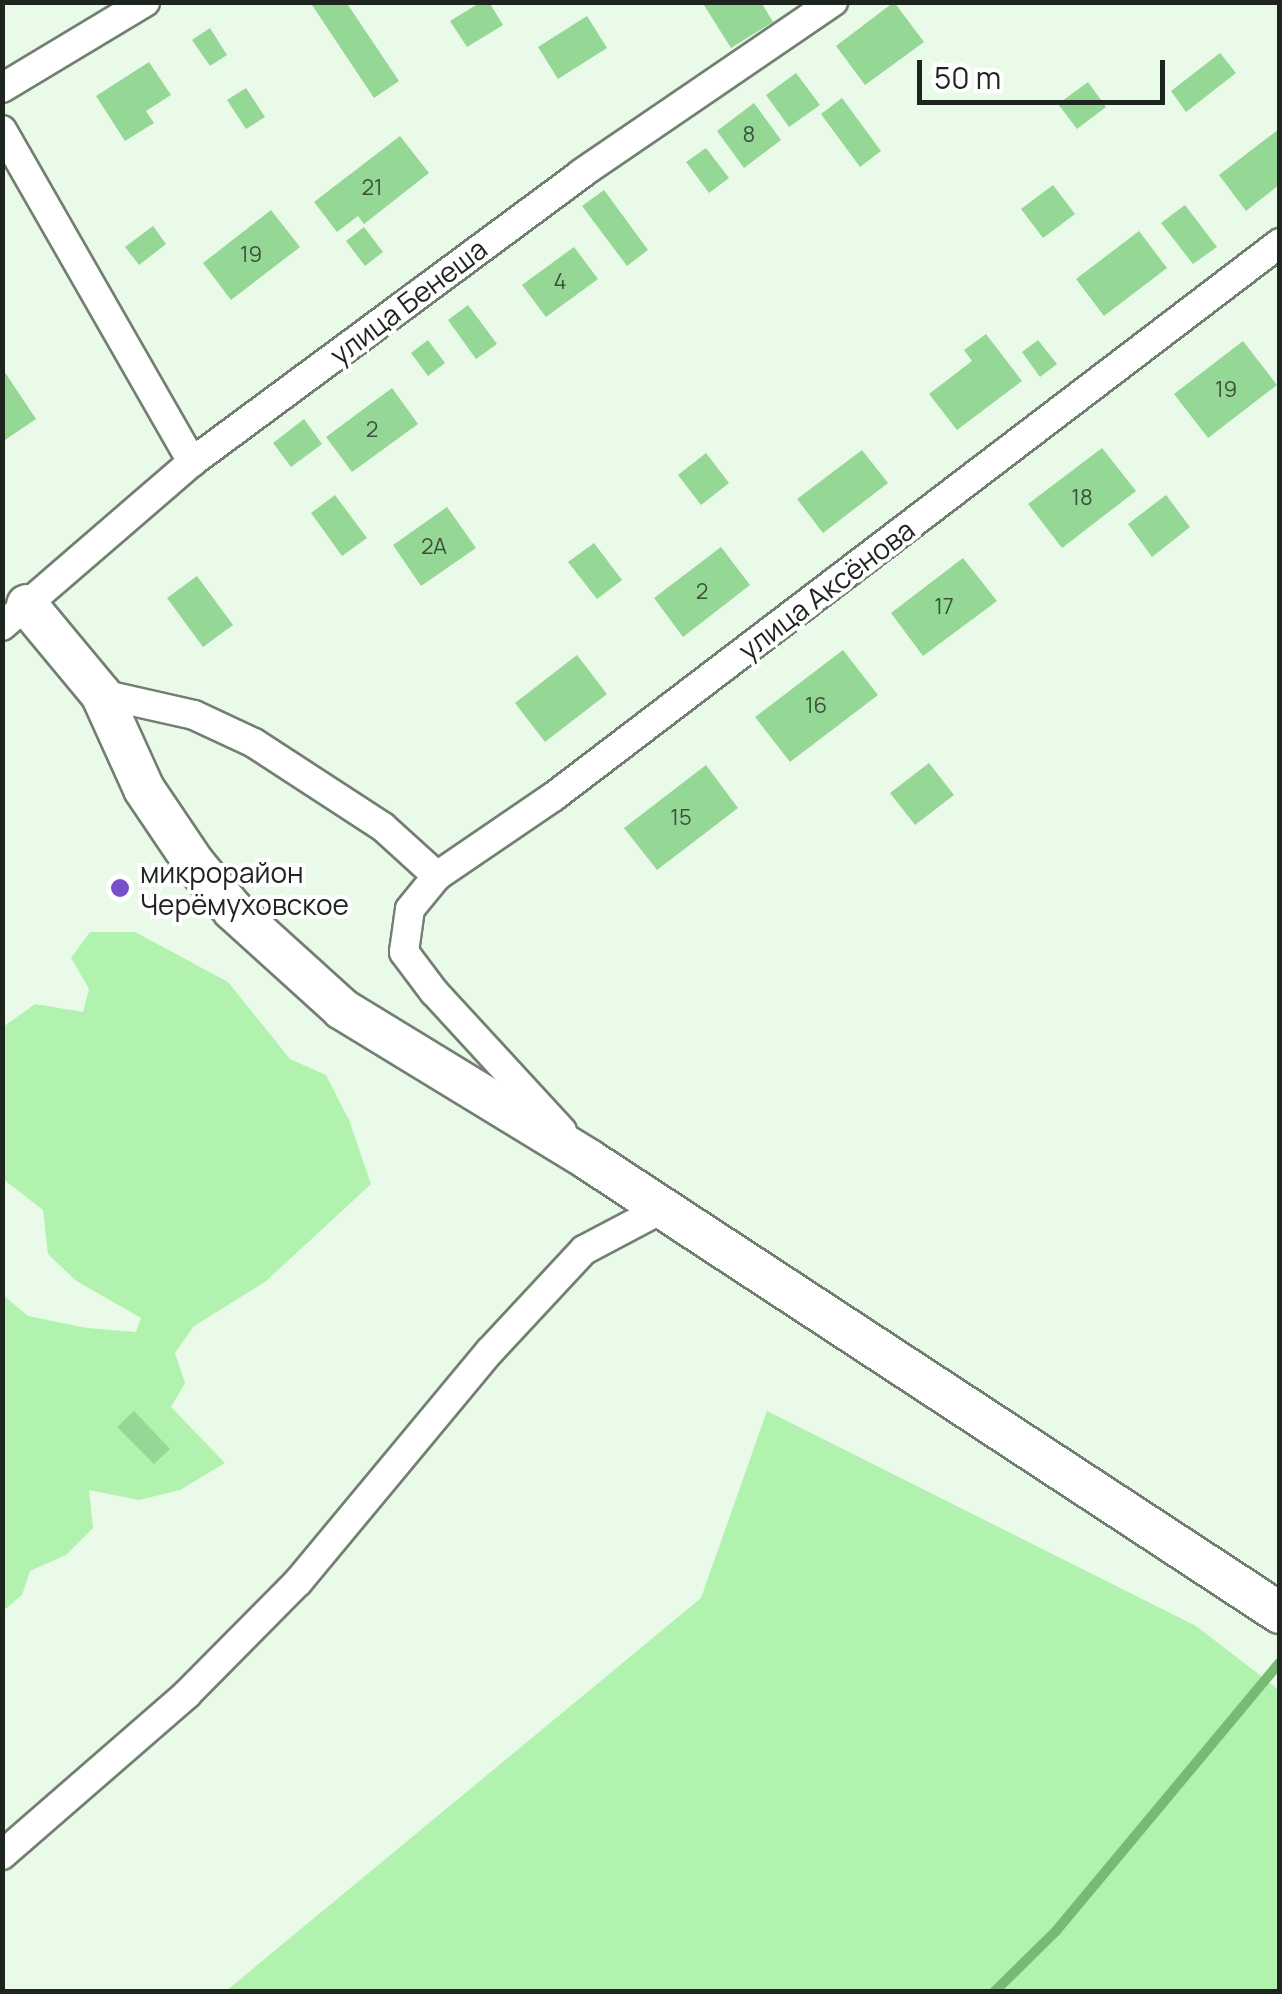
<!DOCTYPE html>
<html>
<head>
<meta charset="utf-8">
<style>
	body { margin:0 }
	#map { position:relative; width:1282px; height:1994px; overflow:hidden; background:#eafae9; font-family:Manrope,sans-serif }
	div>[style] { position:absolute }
	.green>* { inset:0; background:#b0f2ae }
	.stream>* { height:10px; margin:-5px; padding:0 5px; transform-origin:5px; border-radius:5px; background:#78b976 }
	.building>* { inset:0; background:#95d794 }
	.roads { filter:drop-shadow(2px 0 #728072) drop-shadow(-2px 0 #728072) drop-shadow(0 2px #728072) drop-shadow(0 -2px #728072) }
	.street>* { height:28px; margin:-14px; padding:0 14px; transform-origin:14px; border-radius:14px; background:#fff }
	.secondary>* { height:40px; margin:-20px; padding:0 20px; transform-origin:20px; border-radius:20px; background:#fff }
	.dots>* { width:28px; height:28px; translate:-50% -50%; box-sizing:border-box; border:5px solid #fff; border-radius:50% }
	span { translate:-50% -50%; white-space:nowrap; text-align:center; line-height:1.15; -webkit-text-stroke:8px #fff; paint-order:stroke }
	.number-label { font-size:22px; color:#3c513c }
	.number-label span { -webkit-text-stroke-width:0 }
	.street-label { font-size:28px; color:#1e241e }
	.poi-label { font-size:28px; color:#1e241e }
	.left { translate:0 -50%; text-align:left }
	.frame { position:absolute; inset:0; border:5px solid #1e241e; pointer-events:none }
	.scale { position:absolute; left:917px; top:60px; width:248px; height:45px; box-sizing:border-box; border:5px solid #1e241e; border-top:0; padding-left:12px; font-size:30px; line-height:35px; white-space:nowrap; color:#1e241e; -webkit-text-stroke:8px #fff; paint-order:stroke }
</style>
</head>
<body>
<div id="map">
	<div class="green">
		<i style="clip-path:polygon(90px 932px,135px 932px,228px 982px,290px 1059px,326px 1075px,349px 1120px,371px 1184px,265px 1282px,194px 1326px,175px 1353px,185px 1383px,171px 1407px,225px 1463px,180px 1490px,139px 1500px,89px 1490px,93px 1528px,66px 1555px,30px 1571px,22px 1595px,3px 1611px,3px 1295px,28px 1316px,87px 1328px,136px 1332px,141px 1318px,75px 1280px,48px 1254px,43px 1210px,3px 1179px,3px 1027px,35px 1004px,83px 1012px,89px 989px,71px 958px)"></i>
		<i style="clip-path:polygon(767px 1411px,1196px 1626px,1279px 1690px,1279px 1991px,226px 1991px,701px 1598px)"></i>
	</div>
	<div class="stream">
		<i style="left:994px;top:1992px;width:87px;rotate:-44.5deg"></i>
		<i style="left:1056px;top:1931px;width:350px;rotate:-50.2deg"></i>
	</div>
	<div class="building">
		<i style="clip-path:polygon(310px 2px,346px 2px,399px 81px,374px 98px)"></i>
		<i style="clip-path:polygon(481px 2px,489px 2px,503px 25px,467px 47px,450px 21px)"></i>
		<i style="clip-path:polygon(702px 2px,761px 2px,773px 22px,731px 48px)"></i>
		<i style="clip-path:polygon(894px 2px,924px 42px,865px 85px,836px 46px)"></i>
		<i style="clip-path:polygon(587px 16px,607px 48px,558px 79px,538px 47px)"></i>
		<i style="clip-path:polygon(210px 28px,227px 55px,210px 66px,192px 40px)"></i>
		<i style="clip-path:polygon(1220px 53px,1236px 73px,1186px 112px,1171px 91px)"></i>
		<i style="clip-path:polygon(149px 62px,171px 95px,146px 111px,154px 123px,125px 141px,96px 96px)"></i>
		<i style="clip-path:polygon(796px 73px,820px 105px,789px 127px,766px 95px)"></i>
		<i style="clip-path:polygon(1088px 82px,1106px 107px,1077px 129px,1058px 104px)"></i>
		<i style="clip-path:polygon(246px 88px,265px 117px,246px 129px,227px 100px)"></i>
		<i style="clip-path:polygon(842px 98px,881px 151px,860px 167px,821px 114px)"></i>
		<i style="clip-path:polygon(754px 103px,781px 140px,744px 168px,717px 131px)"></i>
		<i style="clip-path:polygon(1279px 129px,1279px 185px,1246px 211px,1219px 175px)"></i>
		<i style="clip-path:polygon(400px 136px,429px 173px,364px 224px,358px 216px,337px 232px,314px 202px)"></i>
		<i style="clip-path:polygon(706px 148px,729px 178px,709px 193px,686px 162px)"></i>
		<i style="clip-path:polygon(1053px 185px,1075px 214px,1043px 238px,1021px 209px)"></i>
		<i style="clip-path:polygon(604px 190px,648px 250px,627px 266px,582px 206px)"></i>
		<i style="clip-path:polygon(1185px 205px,1217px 247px,1193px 264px,1161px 223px)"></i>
		<i style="clip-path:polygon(271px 210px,300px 247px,231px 300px,203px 263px)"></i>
		<i style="clip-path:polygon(153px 226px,166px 244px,139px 265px,125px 247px)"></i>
		<i style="clip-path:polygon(364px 227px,383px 252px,365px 266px,346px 241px)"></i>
		<i style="clip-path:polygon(1139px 231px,1167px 268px,1104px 316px,1076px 279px)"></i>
		<i style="clip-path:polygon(574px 247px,598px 279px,546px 317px,522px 285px)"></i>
		<i style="clip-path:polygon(468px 305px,497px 344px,476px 359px,448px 320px)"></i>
		<i style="clip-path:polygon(986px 334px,1022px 381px,957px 430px,929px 394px,972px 361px,964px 350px)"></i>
		<i style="clip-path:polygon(428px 340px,445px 363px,428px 376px,411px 353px)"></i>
		<i style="clip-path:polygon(1038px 340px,1057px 364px,1040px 377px,1022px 352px)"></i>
		<i style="clip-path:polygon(1243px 341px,1277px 385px,1208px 438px,1174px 394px)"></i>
		<i style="clip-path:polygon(2px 368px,36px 419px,2px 442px)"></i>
		<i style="clip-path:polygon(392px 388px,418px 424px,352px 472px,326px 437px)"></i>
		<i style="clip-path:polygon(304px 419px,322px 444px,291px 467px,273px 443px)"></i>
		<i style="clip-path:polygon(1102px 448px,1136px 491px,1062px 548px,1028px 504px)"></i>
		<i style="clip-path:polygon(862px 450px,888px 483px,823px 533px,797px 499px)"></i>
		<i style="clip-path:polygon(706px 453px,729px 483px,701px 505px,678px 475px)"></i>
		<i style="clip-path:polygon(335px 495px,367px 538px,342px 556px,311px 513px)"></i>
		<i style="clip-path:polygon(1166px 495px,1190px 527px,1152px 557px,1128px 524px)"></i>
		<i style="clip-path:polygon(447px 507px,476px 548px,421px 586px,393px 545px)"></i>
		<i style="clip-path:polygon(594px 543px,622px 580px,597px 599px,568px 562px)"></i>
		<i style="clip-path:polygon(721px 547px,750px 585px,683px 637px,654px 598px)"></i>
		<i style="clip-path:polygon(963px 558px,997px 601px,923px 656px,891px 613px)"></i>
		<i style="clip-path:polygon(197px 576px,233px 625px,203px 647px,167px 598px)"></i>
		<i style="clip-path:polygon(843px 650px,878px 695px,790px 762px,755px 717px)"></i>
		<i style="clip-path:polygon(577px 655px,607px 694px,545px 742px,515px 703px)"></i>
		<i style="clip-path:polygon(929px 763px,954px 795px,915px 825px,890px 793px)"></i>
		<i style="clip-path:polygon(706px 765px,738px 808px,657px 870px,624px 828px)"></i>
		<i style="clip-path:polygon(134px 1411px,170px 1449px,154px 1464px,117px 1427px)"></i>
	</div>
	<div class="roads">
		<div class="street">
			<i style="left:2px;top:88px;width:167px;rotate:-31deg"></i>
			<i style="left:2px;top:130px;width:383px;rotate:60.2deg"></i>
			<i style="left:2px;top:626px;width:251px;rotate:-40.8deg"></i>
			<i style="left:192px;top:462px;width:485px;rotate:-36.5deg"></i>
			<i style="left:582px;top:173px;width:304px;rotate:-34.3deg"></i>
			<i style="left:101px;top:694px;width:95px;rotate:12.7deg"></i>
			<i style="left:194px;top:715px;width:66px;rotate:25deg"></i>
			<i style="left:254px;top:743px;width:154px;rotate:33.1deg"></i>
			<i style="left:383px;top:827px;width:73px;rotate:42.2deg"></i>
			<i style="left:562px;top:1131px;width:189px;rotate:-132.6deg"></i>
			<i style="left:434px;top:992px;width:50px;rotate:-126.9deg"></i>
			<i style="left:404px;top:952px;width:43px;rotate:-82.1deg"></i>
			<i style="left:410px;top:909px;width:43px;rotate:-50.7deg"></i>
			<i style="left:437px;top:876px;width:140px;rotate:-34.3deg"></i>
			<i style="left:553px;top:797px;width:914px;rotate:-37.31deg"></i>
			<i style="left:2px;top:1855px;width:245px;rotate:-41deg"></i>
			<i style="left:187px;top:1694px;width:158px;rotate:-45.3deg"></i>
			<i style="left:298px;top:1582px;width:300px;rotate:-50.3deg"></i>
			<i style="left:490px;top:1351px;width:138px;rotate:-47.1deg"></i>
			<i style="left:584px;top:1250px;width:86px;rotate:-27.8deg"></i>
		</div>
		<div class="secondary">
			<i style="left:27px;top:605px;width:116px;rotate:50.3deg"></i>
			<i style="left:101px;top:694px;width:104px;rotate:65.6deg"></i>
			<i style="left:144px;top:789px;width:89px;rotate:56deg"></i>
			<i style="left:194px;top:863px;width:61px;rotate:50.3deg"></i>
			<i style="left:233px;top:910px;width:147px;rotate:42.2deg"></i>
			<i style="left:342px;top:1009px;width:289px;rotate:31.4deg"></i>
			<i style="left:589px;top:1160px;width:826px;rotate:33.25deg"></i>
		</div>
	</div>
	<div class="dots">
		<i style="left:120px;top:888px;background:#7751cb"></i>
	</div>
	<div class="number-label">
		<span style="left:749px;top:135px">8</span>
		<span style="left:372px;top:188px">21</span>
		<span style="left:251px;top:255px">19</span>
		<span style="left:560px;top:282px">4</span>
		<span style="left:1226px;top:390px">19</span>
		<span style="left:372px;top:430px">2</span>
		<span style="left:1082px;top:498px">18</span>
		<span style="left:434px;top:547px">2А</span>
		<span style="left:702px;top:592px">2</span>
		<span style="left:944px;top:607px">17</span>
		<span style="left:816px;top:706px">16</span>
		<span style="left:681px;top:818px">15</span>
	</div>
	<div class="street-label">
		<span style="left:408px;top:301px;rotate:-37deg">улица Бенеша</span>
		<span style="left:826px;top:589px;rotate:-37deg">улица Аксёнова</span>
	</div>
	<div class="poi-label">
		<span class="left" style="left:140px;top:888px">микрорайон<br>Черёмуховское</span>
	</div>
	<div class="frame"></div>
	<div class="scale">50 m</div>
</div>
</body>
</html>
